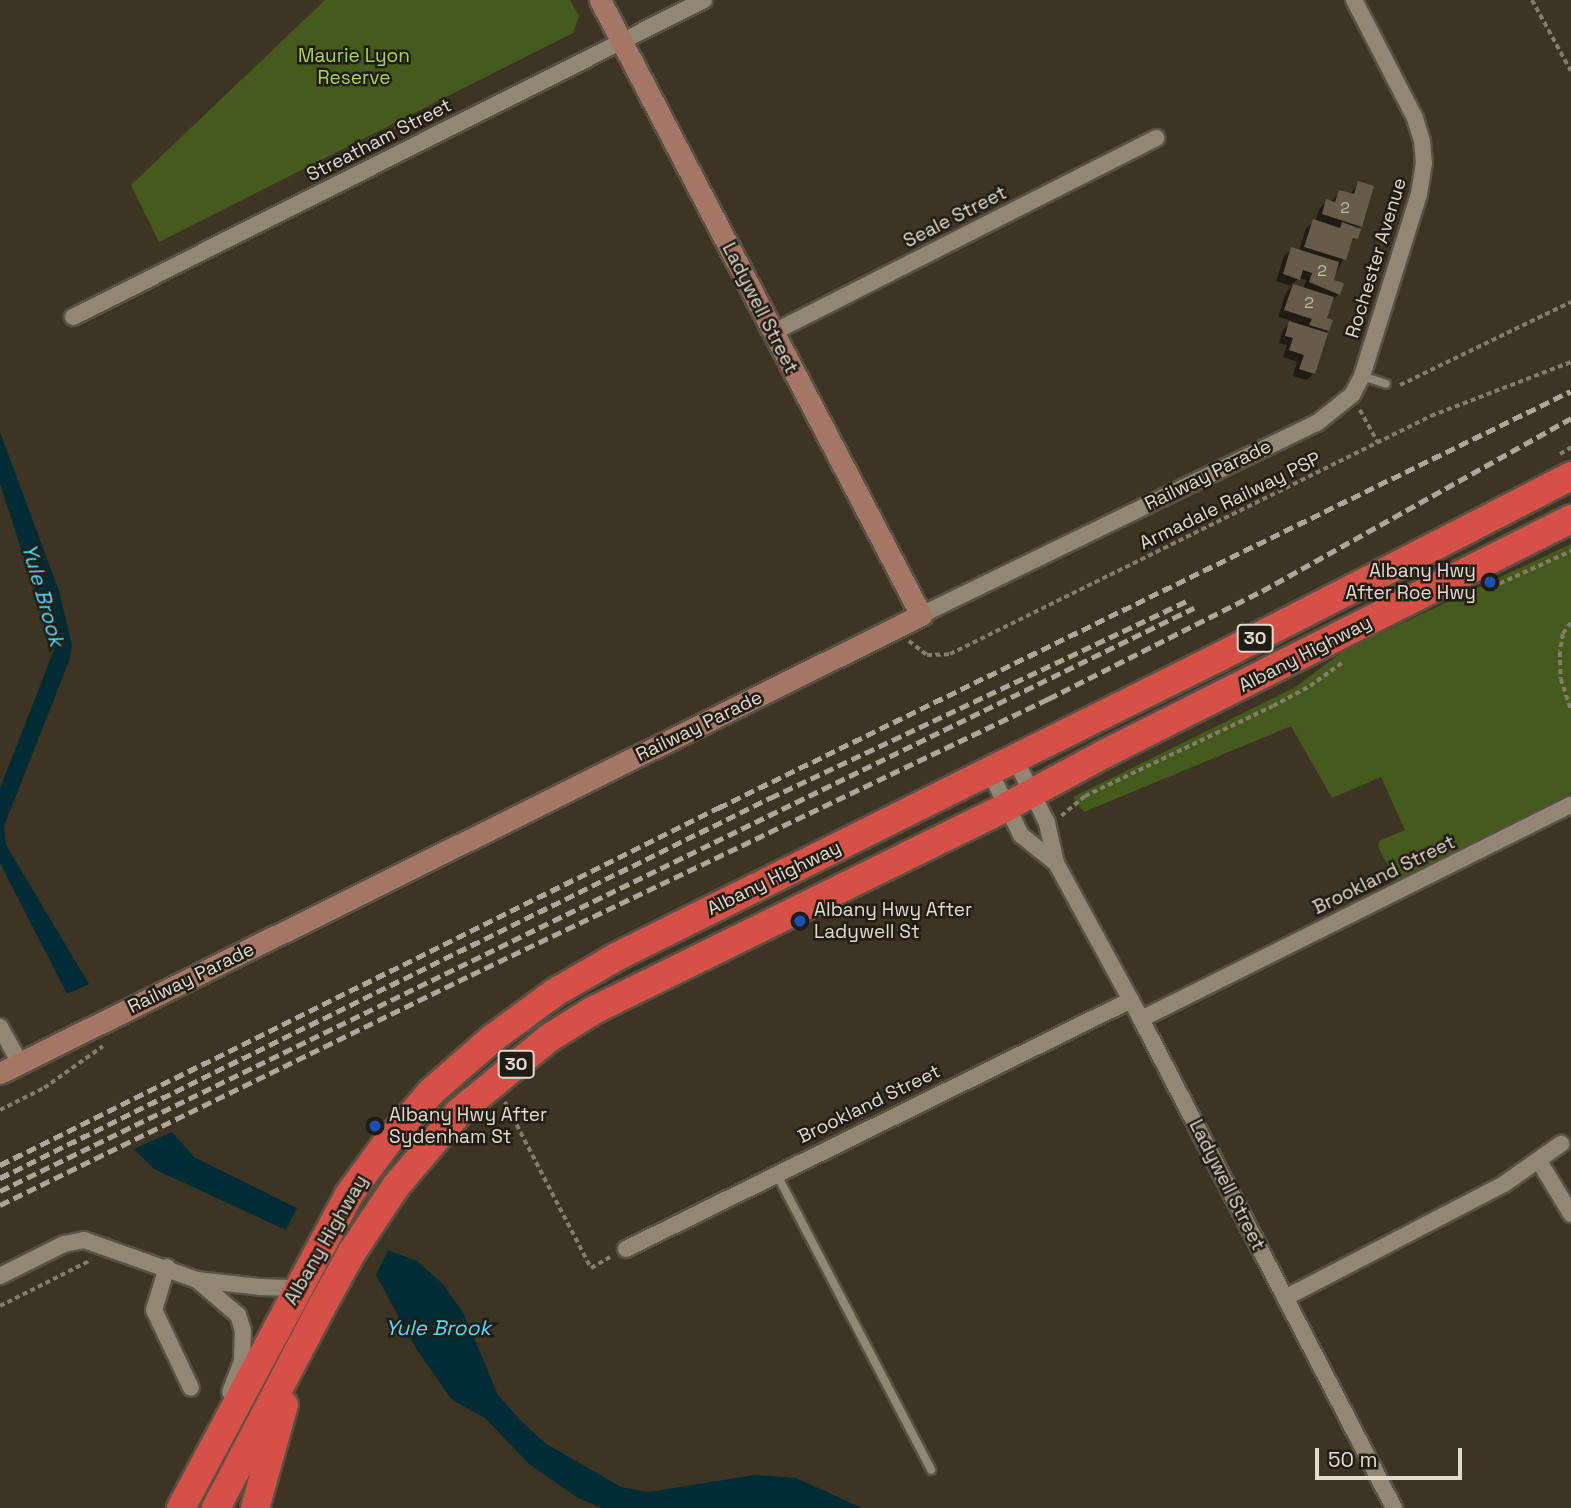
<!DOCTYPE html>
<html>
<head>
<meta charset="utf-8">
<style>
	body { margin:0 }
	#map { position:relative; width:1571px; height:1508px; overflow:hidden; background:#3e3424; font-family:"Space Grotesk",sans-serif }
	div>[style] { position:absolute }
	.green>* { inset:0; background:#465a1b }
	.water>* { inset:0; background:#002c35 }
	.shadow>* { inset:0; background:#0007 }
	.building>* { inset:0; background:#675c4a }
	.path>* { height:3.5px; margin-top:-1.75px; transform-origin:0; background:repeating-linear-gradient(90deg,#847c6e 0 5px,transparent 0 8.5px) }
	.roads { filter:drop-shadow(2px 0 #595143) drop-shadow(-2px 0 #595143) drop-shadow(0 2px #595143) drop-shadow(0 -2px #595143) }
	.lane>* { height:8px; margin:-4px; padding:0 4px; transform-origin:4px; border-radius:4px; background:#918774 }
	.street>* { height:16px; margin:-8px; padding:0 8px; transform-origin:8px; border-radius:8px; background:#918774 }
	.secondary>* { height:21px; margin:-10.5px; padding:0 10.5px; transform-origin:10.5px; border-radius:10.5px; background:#a57666 }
	.highway>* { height:28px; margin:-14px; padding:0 14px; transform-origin:14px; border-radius:14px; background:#d55047 }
	.rail>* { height:5px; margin-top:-2.5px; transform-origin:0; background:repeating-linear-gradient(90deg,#ada699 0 10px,transparent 0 15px) }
	.dots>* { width:19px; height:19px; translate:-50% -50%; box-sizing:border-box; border:4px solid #211d15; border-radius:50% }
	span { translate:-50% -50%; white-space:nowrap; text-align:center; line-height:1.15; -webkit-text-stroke:5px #211d15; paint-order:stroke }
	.number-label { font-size:16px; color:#c2baae }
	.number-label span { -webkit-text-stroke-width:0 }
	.shield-label span { padding:2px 5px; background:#211d15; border:2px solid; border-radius:5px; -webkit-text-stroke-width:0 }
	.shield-label { font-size:18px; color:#e0dacf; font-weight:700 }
	.park-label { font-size:19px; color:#acd35d }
	.street-label { font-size:19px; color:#e0dacf }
	.poi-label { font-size:19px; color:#e0dacf }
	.right { translate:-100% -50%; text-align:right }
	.left { translate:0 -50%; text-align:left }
	.water-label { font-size:21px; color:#54dbf9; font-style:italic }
	.scale { position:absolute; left:1315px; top:1448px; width:147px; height:32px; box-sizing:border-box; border:4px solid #e0dacf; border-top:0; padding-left:9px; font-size:21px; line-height:24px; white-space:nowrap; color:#e0dacf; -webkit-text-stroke:5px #211d15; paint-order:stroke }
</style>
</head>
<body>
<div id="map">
	<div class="green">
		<i style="clip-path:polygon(325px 0,570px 0,579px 16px,573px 33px,159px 242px,131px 185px)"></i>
		<i style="clip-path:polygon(1571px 544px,1571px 793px,1396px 881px,1378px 847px,1379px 841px,1405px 830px,1381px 777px,1332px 798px,1291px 726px,1084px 812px,1073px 797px,1294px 688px,1345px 650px)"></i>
	</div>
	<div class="water">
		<i style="clip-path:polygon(0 432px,59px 591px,72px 645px,69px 661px,4px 826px,6px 845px,89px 984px,67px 994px,0 863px,0 788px,54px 650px,0 484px)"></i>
		<i style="clip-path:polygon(172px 1132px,194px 1157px,297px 1208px,286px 1230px,154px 1169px,134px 1149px)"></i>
		<i style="clip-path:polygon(388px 1250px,417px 1261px,443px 1284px,464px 1314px,498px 1395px,520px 1420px,545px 1443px,621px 1487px,648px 1492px,755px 1475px,796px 1478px,862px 1508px,602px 1508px,578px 1498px,529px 1464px,485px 1418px,452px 1400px,417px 1350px,376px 1275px)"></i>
	</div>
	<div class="shadow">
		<i style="clip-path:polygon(evenodd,1359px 183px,1360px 226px,1332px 281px,1339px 294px,1331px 302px,1325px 319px,1328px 330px,1314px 373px,1307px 380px,1293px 376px,1297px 362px,1283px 357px,1287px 345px,1279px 343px,1283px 330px,1292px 321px,1278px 317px,1286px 293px,1292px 286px,1276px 281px,1284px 256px,1292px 249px,1299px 251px,1306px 228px,1315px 222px,1320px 208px,1327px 201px,1331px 202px,1340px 192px,1350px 195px,1359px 183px,1299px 278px,1306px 280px,1303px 289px,1291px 285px,1299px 278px)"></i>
	</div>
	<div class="building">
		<i style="clip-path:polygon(1358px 181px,1374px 186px,1362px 227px,1322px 214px,1326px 199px,1335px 202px,1339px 190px,1354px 194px)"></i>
		<i style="clip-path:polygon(1313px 219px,1340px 228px,1342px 222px,1361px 229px,1358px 239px,1353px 238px,1346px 260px,1304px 247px)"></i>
		<i style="clip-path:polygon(1291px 247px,1339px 262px,1334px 280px,1344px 283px,1340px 295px,1309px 282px,1312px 273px,1303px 270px,1300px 280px,1283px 274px)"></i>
		<i style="clip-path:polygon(1293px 284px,1334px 297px,1327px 318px,1333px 320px,1329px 331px,1309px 325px,1312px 319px,1284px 310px)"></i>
		<i style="clip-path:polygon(1289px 321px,1328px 333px,1315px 374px,1299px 369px,1304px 355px,1289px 350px,1293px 338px,1285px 336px)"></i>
	</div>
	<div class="path">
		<i style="left:1532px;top:0;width:81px;rotate:61.2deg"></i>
		<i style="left:1400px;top:385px;width:190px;rotate:-25.9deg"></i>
		<i style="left:1360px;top:410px;width:37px;rotate:61deg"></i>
		<i style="left:1560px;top:454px;width:13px;rotate:-32deg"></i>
		<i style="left:1492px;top:587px;width:87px;rotate:-24.5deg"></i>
		<i style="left:1571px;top:623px;width:14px;rotate:126deg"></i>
		<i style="left:1563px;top:634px;width:18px;rotate:99deg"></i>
		<i style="left:1560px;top:652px;width:27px;rotate:88deg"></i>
		<i style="left:1561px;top:679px;width:33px;rotate:72deg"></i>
		<i style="left:909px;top:641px;width:23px;rotate:38deg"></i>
		<i style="left:927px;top:655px;width:23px;rotate:-2deg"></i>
		<i style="left:950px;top:654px;width:537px;rotate:-26.33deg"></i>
		<i style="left:1431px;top:416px;width:150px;rotate:-21.1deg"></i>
		<i style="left:1061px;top:816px;width:31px;rotate:-40deg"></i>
		<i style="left:1085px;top:796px;width:208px;rotate:-25.6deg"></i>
		<i style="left:1273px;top:706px;width:42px;rotate:-28.4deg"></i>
		<i style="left:1310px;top:686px;width:39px;rotate:-36deg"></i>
		<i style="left:505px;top:1102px;width:187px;rotate:62.6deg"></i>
		<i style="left:591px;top:1268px;width:22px;rotate:-30deg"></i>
		<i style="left:0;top:1110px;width:49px;rotate:-26.6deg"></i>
		<i style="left:44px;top:1088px;width:72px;rotate:-35.4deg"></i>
		<i style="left:0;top:1306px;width:102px;rotate:-26.8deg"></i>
	</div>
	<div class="roads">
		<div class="lane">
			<i style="left:1362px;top:376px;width:25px;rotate:18deg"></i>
			<i style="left:776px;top:1173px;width:335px;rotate:62.4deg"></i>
		</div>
		<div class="street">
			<i style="left:73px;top:317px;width:706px;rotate:-26.67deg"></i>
			<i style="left:772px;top:333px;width:431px;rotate:-26.9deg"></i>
			<i style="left:921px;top:615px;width:440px;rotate:-25.9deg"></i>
			<i style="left:1317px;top:423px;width:45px;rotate:-38.7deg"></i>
			<i style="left:1352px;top:395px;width:21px;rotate:-62deg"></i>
			<i style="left:1362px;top:376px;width:191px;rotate:-72.6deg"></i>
			<i style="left:1419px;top:194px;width:30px;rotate:-81deg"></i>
			<i style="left:1424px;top:164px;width:23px;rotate:-95deg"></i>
			<i style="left:1422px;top:141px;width:24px;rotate:-107deg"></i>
			<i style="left:1415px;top:118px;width:133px;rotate:-117.3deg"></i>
			<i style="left:1015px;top:759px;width:72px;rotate:63.4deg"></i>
			<i style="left:1047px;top:823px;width:41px;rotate:77.3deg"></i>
			<i style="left:1056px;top:863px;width:178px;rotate:61.4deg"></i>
			<i style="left:1141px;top:1019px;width:551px;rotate:62.64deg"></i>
			<i style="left:990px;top:772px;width:70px;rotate:63.8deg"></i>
			<i style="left:1021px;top:835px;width:45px;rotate:38.7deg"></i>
			<i style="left:1141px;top:1019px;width:480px;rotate:-26.5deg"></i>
			<i style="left:0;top:1027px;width:41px;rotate:60.9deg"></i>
			<i style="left:1539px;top:1161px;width:62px;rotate:58.9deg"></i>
			<i style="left:626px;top:1249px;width:563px;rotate:-26.25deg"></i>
			<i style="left:167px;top:1267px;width:45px;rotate:106.8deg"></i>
			<i style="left:154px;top:1310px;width:86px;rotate:64.6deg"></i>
			<i style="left:0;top:1276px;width:72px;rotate:-26.6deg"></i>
			<i style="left:64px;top:1244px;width:20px;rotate:-11deg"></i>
			<i style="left:84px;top:1240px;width:120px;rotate:19.5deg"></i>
			<i style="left:197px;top:1280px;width:63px;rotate:6.3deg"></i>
			<i style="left:260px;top:1287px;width:38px;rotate:2deg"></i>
			<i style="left:197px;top:1280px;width:54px;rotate:40.5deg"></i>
			<i style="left:238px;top:1315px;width:16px;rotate:72deg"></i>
			<i style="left:243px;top:1330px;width:31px;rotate:92deg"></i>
			<i style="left:242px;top:1361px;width:33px;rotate:111deg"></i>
			<i style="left:1285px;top:1298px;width:247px;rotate:-27.5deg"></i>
			<i style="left:1504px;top:1184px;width:70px;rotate:-35.1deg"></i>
		</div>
		<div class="secondary">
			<i style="left:0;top:1073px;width:1029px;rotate:-26.44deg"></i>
			<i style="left:921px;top:615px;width:694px;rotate:-117.56deg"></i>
		</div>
		<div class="highway">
			<i style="left:181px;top:1508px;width:354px;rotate:-61.8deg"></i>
			<i style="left:348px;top:1196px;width:64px;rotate:-53.8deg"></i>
			<i style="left:386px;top:1144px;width:69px;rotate:-49.1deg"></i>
			<i style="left:431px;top:1092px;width:82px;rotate:-41.1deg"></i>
			<i style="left:493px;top:1038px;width:76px;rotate:-36.4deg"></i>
			<i style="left:554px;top:993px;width:72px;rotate:-30.1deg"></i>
			<i style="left:616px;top:957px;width:676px;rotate:-26.45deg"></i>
			<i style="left:1221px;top:656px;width:394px;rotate:-27.2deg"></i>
			<i style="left:216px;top:1508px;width:228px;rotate:-62.3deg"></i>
			<i style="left:322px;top:1306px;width:62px;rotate:-60.9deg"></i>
			<i style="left:352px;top:1252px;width:79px;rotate:-56.3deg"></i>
			<i style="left:396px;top:1186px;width:97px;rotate:-49.6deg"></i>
			<i style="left:459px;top:1112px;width:117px;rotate:-39.4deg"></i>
			<i style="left:549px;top:1038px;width:53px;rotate:-31.9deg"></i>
			<i style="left:594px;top:1010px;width:459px;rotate:-26.2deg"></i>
			<i style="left:1006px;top:807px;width:114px;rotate:-28.4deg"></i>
			<i style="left:1106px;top:753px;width:521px;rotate:-26.71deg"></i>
			<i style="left:255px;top:1508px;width:107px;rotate:-74.3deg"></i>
		</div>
	</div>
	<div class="rail">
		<i style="left:0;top:1165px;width:802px;rotate:-26.44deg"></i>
		<i style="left:718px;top:808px;width:949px;rotate:-26.05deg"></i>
		<i style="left:0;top:1178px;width:859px;rotate:-26.27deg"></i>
		<i style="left:770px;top:798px;width:463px;rotate:-25.3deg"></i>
		<i style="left:0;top:1191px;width:1329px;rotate:-26.03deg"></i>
		<i style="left:0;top:1205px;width:524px;rotate:-26.03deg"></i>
		<i style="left:471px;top:975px;width:640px;rotate:-25.56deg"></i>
		<i style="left:1048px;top:699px;width:240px;rotate:-26.8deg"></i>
		<i style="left:1262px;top:591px;width:354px;rotate:-29.2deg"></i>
	</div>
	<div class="dots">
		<i style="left:1490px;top:582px;background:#1a4fb4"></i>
		<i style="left:800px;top:921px;background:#1a4fb4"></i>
		<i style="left:375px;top:1126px;background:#1a4fb4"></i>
	</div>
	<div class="number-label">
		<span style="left:1345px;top:208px">2</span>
		<span style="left:1322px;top:271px">2</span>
		<span style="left:1309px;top:303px">2</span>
	</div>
	<div class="shield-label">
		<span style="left:1255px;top:638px">30</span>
		<span style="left:516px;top:1064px">30</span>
	</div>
	<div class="park-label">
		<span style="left:354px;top:67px">Maurie Lyon<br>Reserve</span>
	</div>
	<div class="street-label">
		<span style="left:379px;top:140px;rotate:-27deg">Streatham Street</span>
		<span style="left:955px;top:217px;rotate:-27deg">Seale Street</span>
		<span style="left:1376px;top:258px;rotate:-73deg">Rochester Avenue</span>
		<span style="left:760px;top:308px;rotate:63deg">Ladywell Street</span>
		<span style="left:1208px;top:475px;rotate:-26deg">Railway Parade</span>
		<span style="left:1230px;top:501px;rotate:-26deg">Armadale Railway PSP</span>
		<span style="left:1305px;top:654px;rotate:-27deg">Albany Highway</span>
		<span style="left:699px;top:726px;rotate:-26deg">Railway Parade</span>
		<span style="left:1384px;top:875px;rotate:-26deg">Brookland Street</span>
		<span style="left:774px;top:878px;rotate:-26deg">Albany Highway</span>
		<span style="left:191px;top:978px;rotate:-26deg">Railway Parade</span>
		<span style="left:869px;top:1104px;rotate:-26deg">Brookland Street</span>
		<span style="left:1227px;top:1185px;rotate:63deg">Ladywell Street</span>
		<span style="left:326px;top:1240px;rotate:-60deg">Albany Highway</span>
	</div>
	<div class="poi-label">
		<span class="right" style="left:1476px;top:582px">Albany Hwy<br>After Roe Hwy</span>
		<span class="left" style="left:814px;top:921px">Albany Hwy After<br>Ladywell St</span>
		<span class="left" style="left:389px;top:1126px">Albany Hwy After<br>Sydenham St</span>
	</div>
	<div class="water-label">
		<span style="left:43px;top:595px;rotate:74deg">Yule Brook</span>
		<span style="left:438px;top:1328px">Yule Brook</span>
	</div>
	<div class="scale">50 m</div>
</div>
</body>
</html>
